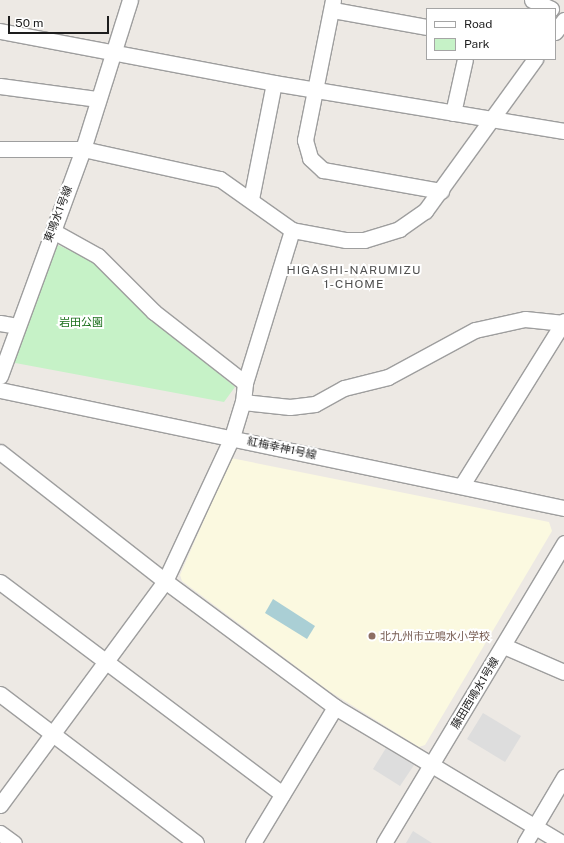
<!DOCTYPE html>
<html>
<head>
<meta charset="utf-8">
<style>
	body { margin:0 }
	#map { position:relative; width:564px; height:843px; overflow:hidden; background:#ede9e4; font-family:"Public Sans","Noto Sans JP",sans-serif }
	div>[style] { position:absolute }
	.education>* { inset:0; background:#fbf9e0 }
	.park>* { inset:0; background:#c6f2c7 }
	.parking>* { inset:0; background:#ddd }
	.water>* { inset:0; background:#aacfd5 }
	.roads { filter:drop-shadow(1px 0 #9e9e9e) drop-shadow(-1px 0 #9e9e9e) drop-shadow(0 1px #9e9e9e) drop-shadow(0 -1px #9e9e9e) }
	.minor>* { height:15px; margin:-7.5px; padding:0 7.5px; transform-origin:7.5px; border-radius:7.5px; background:#fff }
	.dots>* { width:11px; height:11px; translate:-50% -50%; box-sizing:border-box; border:2px solid #fff; border-radius:50% }
	span { translate:-50% -50%; white-space:nowrap; text-align:center; line-height:1.15; -webkit-text-stroke:4px #fff; paint-order:stroke }
	.street-label { font-size:11px; color:#1d1d1d }
	.park-label { font-size:11px; color:#196e1a }
	.education-label { font-size:11px; color:#785e54 }
	.left { translate:0 -50%; text-align:left }
	.neighbourhood-label { font-size:12px; color:#505050; letter-spacing:1px }
	.legend { position:absolute; left:426px; top:8px; width:130px; height:52px; box-sizing:border-box; background:#fff; border:1px solid #a5a5a5; margin:0; padding:5px 7px; list-style:none; font-size:12px; color:#1d1d1d }
	.legend li { display:flex; align-items:center; gap:8px; height:20px }
	.legend b { width:20px; border:1px solid #a5a5a5 }
	.scale { position:absolute; left:8px; top:16px; width:101px; height:18px; box-sizing:border-box; border:2px solid #1d1d1d; border-top:0; padding-left:5px; font-size:12px; line-height:14px; white-space:nowrap; color:#1d1d1d; -webkit-text-stroke:3px #fff; paint-order:stroke }
</style>
</head>
<body>
<div id="map">
	<div class="education">
		<i style="clip-path:polygon(231px 458px,549px 522px,552px 531px,425px 745px,419px 747px,329px 691px,182px 581px,180px 575px)"></i>
	</div>
	<div class="park">
		<i style="clip-path:polygon(54px 243px,90px 260px,142px 310px,235px 387px,224px 402px,10px 362px)"></i>
	</div>
	<div class="parking">
		<i style="clip-path:polygon(483px 713px,521px 736px,505px 762px,467px 739px)"></i>
		<i style="clip-path:polygon(386px 748px,414px 765px,400px 786px,373px 769px)"></i>
		<i style="clip-path:polygon(413px 831px,432px 843px,406px 843px)"></i>
	</div>
	<div class="water">
		<i style="clip-path:polygon(273px 599px,315px 626px,307px 639px,265px 613px)"></i>
	</div>
	<div class="roads">
		<div class="minor">
			<i style="left:333px;top:0;width:143px;rotate:101.3deg"></i>
			<i style="left:305px;top:140px;width:19px;rotate:74deg"></i>
			<i style="left:310px;top:158px;width:18px;rotate:43deg"></i>
			<i style="left:323px;top:170px;width:120px;rotate:10.1deg"></i>
			<i style="left:532px;top:0;width:21px;rotate:25deg"></i>
			<i style="left:333px;top:10px;width:96px;rotate:10.3deg"></i>
			<i style="left:0;top:31px;width:279px;rotate:10.7deg"></i>
			<i style="left:274px;top:83px;width:294px;rotate:9.4deg"></i>
			<i style="left:555px;top:32px;width:15px;rotate:-53deg"></i>
			<i style="left:0;top:86px;width:99px;rotate:7.6deg"></i>
			<i style="left:453px;top:113px;width:55px;rotate:-77.5deg"></i>
			<i style="left:0;top:149px;width:83px"></i>
			<i style="left:83px;top:149px;width:140px;rotate:12.4deg"></i>
			<i style="left:220px;top:179px;width:88px;rotate:35.3deg"></i>
			<i style="left:292px;top:230px;width:55px;rotate:10.5deg"></i>
			<i style="left:346px;top:240px;width:18px"></i>
			<i style="left:364px;top:240px;width:37px;rotate:-17deg"></i>
			<i style="left:399px;top:229px;width:32px;rotate:-35deg"></i>
			<i style="left:425px;top:211px;width:188px;rotate:-54.1deg"></i>
			<i style="left:251px;top:199px;width:118px;rotate:-78.8deg"></i>
			<i style="left:53px;top:231px;width:51px;rotate:29.1deg"></i>
			<i style="left:98px;top:256px;width:79px;rotate:45deg"></i>
			<i style="left:154px;top:312px;width:115px;rotate:38deg"></i>
			<i style="left:0;top:323px;width:17px;rotate:10deg"></i>
			<i style="left:0;top:376px;width:242px;rotate:-69.9deg"></i>
			<i style="left:83px;top:149px;width:156px;rotate:-72.5deg"></i>
			<i style="left:0;top:390px;width:576px;rotate:11.82deg"></i>
			<i style="left:243px;top:402px;width:47px;rotate:6.1deg"></i>
			<i style="left:290px;top:407px;width:25px;rotate:-7deg"></i>
			<i style="left:315px;top:404px;width:33px;rotate:-29deg"></i>
			<i style="left:344px;top:388px;width:45px;rotate:-14deg"></i>
			<i style="left:388px;top:377px;width:99px;rotate:-28.4deg"></i>
			<i style="left:475px;top:330px;width:51px;rotate:-12.4deg"></i>
			<i style="left:525px;top:319px;width:39px;rotate:6deg"></i>
			<i style="left:0;top:452px;width:209px;rotate:38deg"></i>
			<i style="left:165px;top:581px;width:212px;rotate:36.5deg"></i>
			<i style="left:335px;top:707px;width:265px;rotate:30.9deg"></i>
			<i style="left:462px;top:485px;width:193px;rotate:-58.1deg"></i>
			<i style="left:0;top:582px;width:353px;rotate:36.9deg"></i>
			<i style="left:504px;top:646px;width:65px;rotate:23.4deg"></i>
			<i style="left:0;top:694px;width:246px;rotate:37.2deg"></i>
			<i style="left:0;top:805px;width:278px;rotate:-53.6deg"></i>
			<i style="left:165px;top:581px;width:159px;rotate:-65deg"></i>
			<i style="left:232px;top:437px;width:37px;rotate:-73deg"></i>
			<i style="left:243px;top:402px;width:19px;rotate:-84deg"></i>
			<i style="left:245px;top:383px;width:160px;rotate:-72.9deg"></i>
			<i style="left:0;top:833px;width:17px;rotate:36deg"></i>
			<i style="left:253px;top:843px;width:159px;rotate:-58.9deg"></i>
			<i style="left:384px;top:843px;width:350px;rotate:-59deg"></i>
			<i style="left:525px;top:843px;width:77px;rotate:-59.4deg"></i>
		</div>
	</div>
	<div class="dots">
		<i style="left:372px;top:636px;background:#8d6e63"></i>
	</div>
	<div class="street-label">
		<span style="left:58px;top:214px;rotate:-69deg">東鳴水1号線</span>
		<span style="left:282px;top:448px;rotate:12deg">紅梅幸神1号線</span>
		<span style="left:475px;top:693px;rotate:-59deg">藤田西鳴水1号線</span>
	</div>
	<div class="park-label">
		<span style="left:81px;top:322px">岩田公園</span>
	</div>
	<div class="education-label">
		<span class="left" style="left:380px;top:636px">北九州市立鳴水小学校</span>
	</div>
	<div class="neighbourhood-label">
		<span style="left:354px;top:278px">HIGASHI-NARUMIZU<br>1-CHOME</span>
	</div>
	<ul class="legend">
	<li><b style="height:5px;background:#fff"></b>Road</li>
	<li><b style="height:11px;background:#c6f2c7"></b>Park</li>
	</ul>
	<div class="scale">50 m</div>
</div>
</body>
</html>
